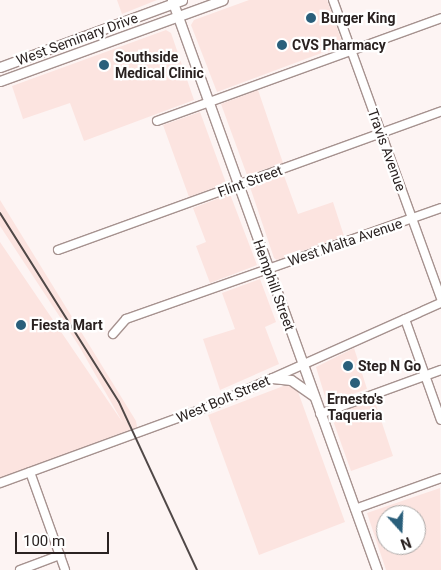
<!DOCTYPE html>
<html>
<head>
<meta charset="utf-8">
<style>
	body { margin:0 }
	#map { position:relative; width:441px; height:570px; overflow:hidden; background:#fdf4f3; font-family:Roboto,sans-serif }
	div>[style] { position:absolute }
	.built>* { inset:0; background:#fce4e0 }
	.roads { filter:drop-shadow(1px 0 #a6928f) drop-shadow(-1px 0 #a6928f) drop-shadow(0 1px #a6928f) drop-shadow(0 -1px #a6928f) }
	.minor>* { height:8px; margin:-4px; padding:0 4px; transform-origin:4px; border-radius:4px; background:#fff }
	.major>* { height:9px; margin:-4.5px; padding:0 4.5px; transform-origin:4.5px; border-radius:4.5px; background:#fff }
	.rail>* { height:2px; margin:-1px; padding:0 1px; transform-origin:1px; border-radius:1px; background:#4f4746 }
	.dots>* { width:14px; height:14px; translate:-50% -50%; box-sizing:border-box; border:2px solid #fff; border-radius:50% }
	span { translate:-50% -50%; white-space:nowrap; text-align:center; line-height:1.15; -webkit-text-stroke:4.5px #fff; paint-order:stroke }
	.poi-label { font-size:14px; color:#2a2221; font-weight:700 }
	.left { translate:0 -50%; text-align:left }
	.street-label { font-size:14px; color:#2a2221 }
	.north { position:absolute; left:376px; top:505px; width:50px; height:50px; box-sizing:border-box; background:#fff; border:1px solid #aaa7a6; border-radius:50%; rotate:160deg; font-size:14px; font-weight:700; line-height:20px; text-align:center; color:#2a2221 }
	.north::after { content:''; display:block; margin:auto; width:18px; height:22px; background:#2a5f7b; clip-path:polygon(50% 0,100% 100%,50% 72%,0 100%) }
	.scale { position:absolute; left:15px; top:532px; width:94px; height:22px; box-sizing:border-box; border:2px solid #2a2221; border-top:0; padding-left:6px; font-size:15px; line-height:18px; white-space:nowrap; color:#2a2221; -webkit-text-stroke:4px #fff; paint-order:stroke }
</style>
</head>
<body>
<div id="map">
	<div class="built">
		<i style="clip-path:polygon(117px 0,157px 0,122px 14px)"></i>
		<i style="clip-path:polygon(249px 0,327px 0,343px 45px,217px 92px,191px 25px,194px 20px)"></i>
		<i style="clip-path:polygon(166px 30px,171px 33px,194px 100px,84px 141px,70px 103px,23px 119px,12px 86px)"></i>
		<i style="clip-path:polygon(258px 90px,283px 163px,247px 175px,221px 104px)"></i>
		<i style="clip-path:polygon(200px 112px,226px 183px,189px 197px,163px 125px)"></i>
		<i style="clip-path:polygon(283px 173px,298px 214px,333px 202px,344px 236px,277px 260px,274px 258px,250px 187px)"></i>
		<i style="clip-path:polygon(230px 194px,257px 265px,210px 283px,196px 246px,206px 242px,193px 208px)"></i>
		<i style="clip-path:polygon(0 200px,136px 421px,137px 427px,0 479px,0 242px,123px 423px,79px 346px,0 226px)"></i>
		<i style="clip-path:polygon(260px 279px,276px 322px,265px 327px,279px 364px,220px 390px,203px 339px,235px 329px,222px 293px)"></i>
		<i style="clip-path:polygon(354px 348px,367px 389px,327px 403px,316px 367px)"></i>
		<i style="clip-path:polygon(286px 385px,297px 389px,345px 522px,259px 555px,208px 415px)"></i>
		<i style="clip-path:polygon(374px 399px,393px 456px,351px 471px,331px 415px)"></i>
		<i style="clip-path:polygon(evenodd,440px 488px,441px 570px,386px 570px,367px 513px,440px 488px,386px 515px,416px 515px,416px 545px,386px 545px,386px 515px)"></i>
	</div>
	<div class="roads">
		<div class="minor">
			<i style="left:333px;top:0;width:318px;rotate:70.1deg"></i>
			<i style="left:157px;top:121px;width:302px;rotate:-19.9deg"></i>
			<i style="left:58px;top:250px;width:407px;rotate:-19.9deg"></i>
			<i style="left:405px;top:319px;width:107px;rotate:70.4deg"></i>
			<i style="left:113px;top:334px;width:20px;rotate:-49deg"></i>
			<i style="left:126px;top:319px;width:334px;rotate:-19.4deg"></i>
			<i style="left:320px;top:414px;width:129px;rotate:-20deg"></i>
			<i style="left:30px;top:472px;width:104px;rotate:70.3deg"></i>
			<i style="left:0;top:483px;width:221px;rotate:-20.1deg"></i>
			<i style="left:208px;top:407px;width:255px;rotate:-24.1deg"></i>
			<i style="left:355px;top:509px;width:91px;rotate:-19.8deg"></i>
			<i style="left:20px;top:570px;width:43px;rotate:-20.6deg"></i>
		</div>
		<div class="major">
			<i style="left:172px;top:0;width:606px;rotate:70.22deg"></i>
			<i style="left:0;top:67px;width:194px;rotate:-20.2deg"></i>
			<i style="left:0;top:81px;width:237px;rotate:-20deg"></i>
			<i style="left:272px;top:378px;width:19px;rotate:6deg"></i>
			<i style="left:291px;top:380px;width:28px;rotate:35deg"></i>
		</div>
	</div>
	<div class="rail">
		<i style="left:0;top:213px;width:223px;rotate:57.8deg"></i>
		<i style="left:119px;top:402px;width:185px;rotate:65.1deg"></i>
	</div>
	<div class="dots">
		<i style="left:311px;top:18px;background:#2a5f7b"></i>
		<i style="left:282px;top:45px;background:#2a5f7b"></i>
		<i style="left:104px;top:65px;background:#2a5f7b"></i>
		<i style="left:21px;top:325px;background:#2a5f7b"></i>
		<i style="left:348px;top:366px;background:#2a5f7b"></i>
		<i style="left:355px;top:383px;background:#2a5f7b"></i>
	</div>
	<div class="poi-label">
		<span class="left" style="left:321px;top:18px">Burger King</span>
		<span class="left" style="left:292px;top:45px">CVS Pharmacy</span>
		<span class="left" style="left:115px;top:65px">Southside<br>Medical Clinic</span>
		<span class="left" style="left:31px;top:325px">Fiesta Mart</span>
		<span class="left" style="left:358px;top:366px">Step N Go</span>
		<span style="left:355px;top:407px">Ernesto's<br>Taqueria</span>
	</div>
	<div class="street-label">
		<span style="left:77px;top:39px;rotate:-20deg">West Seminary Drive</span>
		<span style="left:387px;top:150px;rotate:70deg">Travis Avenue</span>
		<span style="left:250px;top:181px;rotate:-20deg">Flint Street</span>
		<span style="left:345px;top:242px;rotate:-19deg">West Malta Avenue</span>
		<span style="left:274px;top:285px;rotate:70deg">Hemphill Street</span>
		<span style="left:223px;top:399px;rotate:-23deg">West Bolt Street</span>
	</div>
	<div class="north">N</div>
	<div class="scale">100 m</div>
</div>
</body>
</html>
